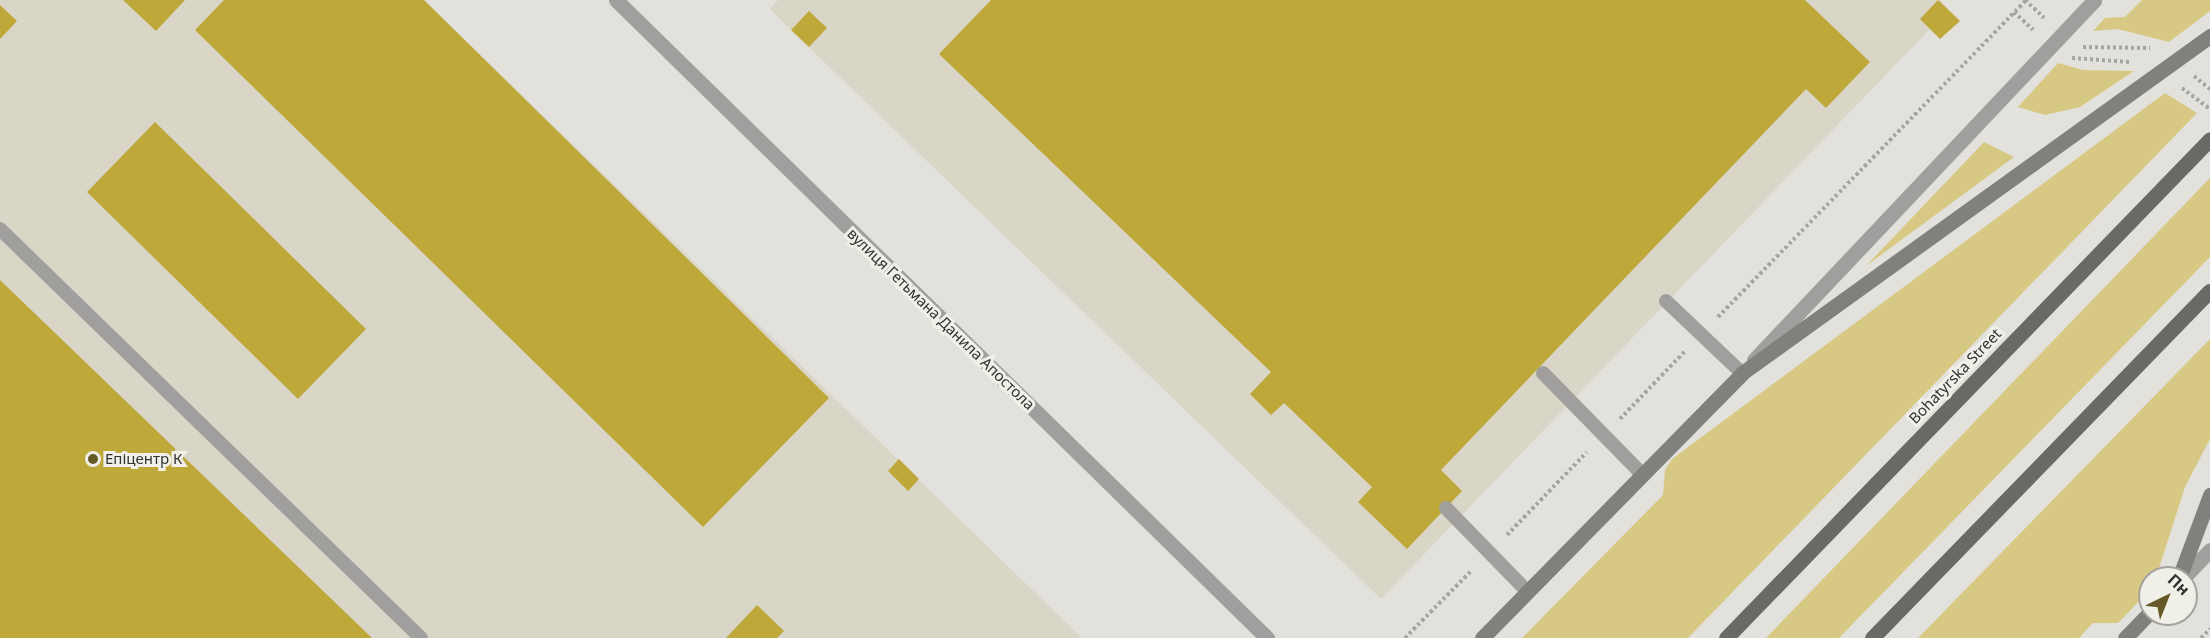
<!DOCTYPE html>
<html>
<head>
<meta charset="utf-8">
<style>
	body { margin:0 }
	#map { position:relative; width:2210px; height:638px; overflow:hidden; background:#e3e1db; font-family:"Noto Sans",sans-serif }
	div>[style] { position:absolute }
	.built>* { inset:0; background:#d9d6c8 }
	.green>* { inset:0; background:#d7c984 }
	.building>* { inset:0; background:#bea83a }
	.path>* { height:4px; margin-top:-2px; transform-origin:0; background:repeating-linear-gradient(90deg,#a7a5a1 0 3px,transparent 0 6px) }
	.service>* { height:14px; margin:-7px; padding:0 7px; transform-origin:7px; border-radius:7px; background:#a09f9d }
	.minor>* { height:15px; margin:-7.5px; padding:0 7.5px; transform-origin:7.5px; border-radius:7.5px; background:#a09f9d }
	.tertiary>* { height:15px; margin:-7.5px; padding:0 7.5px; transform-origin:7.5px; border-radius:7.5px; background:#a09f9d }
	.secondary>* { height:15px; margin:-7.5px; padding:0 7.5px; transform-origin:7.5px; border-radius:7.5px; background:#80807c }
	.primary>* { height:15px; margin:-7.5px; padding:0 7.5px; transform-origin:7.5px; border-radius:7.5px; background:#6a6964 }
	.dots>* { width:16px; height:16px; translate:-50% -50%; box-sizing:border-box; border:3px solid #f0efe8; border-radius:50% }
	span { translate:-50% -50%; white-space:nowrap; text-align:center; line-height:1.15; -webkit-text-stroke:6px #f0efe8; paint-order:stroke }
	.street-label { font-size:15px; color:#333230 }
	.poi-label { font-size:15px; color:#333230 }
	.left { translate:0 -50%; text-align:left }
	.north { position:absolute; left:2138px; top:566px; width:60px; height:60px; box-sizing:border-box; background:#f0efe8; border:2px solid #a4a39e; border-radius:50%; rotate:43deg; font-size:16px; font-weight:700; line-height:24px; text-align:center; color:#333230 }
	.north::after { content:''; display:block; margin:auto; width:21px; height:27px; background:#655a27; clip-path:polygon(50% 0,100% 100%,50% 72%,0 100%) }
</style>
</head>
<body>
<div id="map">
	<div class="built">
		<i style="clip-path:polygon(0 0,424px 0,1082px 638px,0 638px)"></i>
		<i style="clip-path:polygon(778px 0,1940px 0,1960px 21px,1940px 39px,1930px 29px,1381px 599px,791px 30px,770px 9px)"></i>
	</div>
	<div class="green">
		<i style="clip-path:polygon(2142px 0,2210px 0,2210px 11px,2169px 42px,2118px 29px,2093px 31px,2105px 18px,2125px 17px)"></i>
		<i style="clip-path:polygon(2058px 63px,2083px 70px,2134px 71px,2080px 107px,2045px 115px,2018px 107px)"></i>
		<i style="clip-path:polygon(2165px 93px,2197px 113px,1688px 638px,1522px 638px,1663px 495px,1665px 470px,1672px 459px)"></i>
		<i style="clip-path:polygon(1984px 142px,2014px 157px,1866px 266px)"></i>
		<i style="clip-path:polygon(2210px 178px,2210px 257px,1839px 638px,1766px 638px)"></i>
		<i style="clip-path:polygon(2210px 339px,2210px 439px,2185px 487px,2156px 578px,2150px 578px,2150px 590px,2118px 623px,2093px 623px,2079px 638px,1918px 638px)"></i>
	</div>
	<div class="building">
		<i style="clip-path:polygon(123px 0,185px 0,156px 31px)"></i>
		<i style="clip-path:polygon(224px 0,424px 0,829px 398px,703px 527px,195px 30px)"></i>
		<i style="clip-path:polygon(991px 0,1805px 0,1870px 62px,1826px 108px,1806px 89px,1441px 470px,1462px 491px,1407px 549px,1358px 502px,1372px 487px,1284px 403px,1271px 415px,1250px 394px,1271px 372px,939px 54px)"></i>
		<i style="clip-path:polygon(1938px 0,1960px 21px,1940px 39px,1920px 19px)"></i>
		<i style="clip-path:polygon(0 5px,17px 21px,0 39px)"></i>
		<i style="clip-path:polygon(809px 11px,827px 28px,809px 47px,791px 30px)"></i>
		<i style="clip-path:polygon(155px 122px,366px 329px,298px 399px,87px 192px)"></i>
		<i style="clip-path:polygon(0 280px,372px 638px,0 638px)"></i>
		<i style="clip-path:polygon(899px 459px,919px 479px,908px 491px,888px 471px)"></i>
		<i style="clip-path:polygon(757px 605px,784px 631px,777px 638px,726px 638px)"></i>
	</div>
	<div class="path">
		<i style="left:2025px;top:0;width:26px;rotate:43deg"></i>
		<i style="left:2014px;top:12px;width:26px;rotate:43deg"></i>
		<i style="left:2083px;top:47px;width:67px;rotate:0.9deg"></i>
		<i style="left:2072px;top:58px;width:58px;rotate:3.9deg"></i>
		<i style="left:2194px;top:76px;width:21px;rotate:39deg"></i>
		<i style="left:2182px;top:88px;width:35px;rotate:37deg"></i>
		<i style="left:1718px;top:317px;width:442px;rotate:-45.8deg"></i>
		<i style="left:1620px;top:419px;width:94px;rotate:-46.3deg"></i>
		<i style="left:1507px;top:535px;width:115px;rotate:-46.1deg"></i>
		<i style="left:1405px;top:638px;width:95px;rotate:-45.4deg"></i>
		<i style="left:2201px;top:638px;width:13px;rotate:-45deg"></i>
	</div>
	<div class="service">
		<i style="left:0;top:229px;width:587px;rotate:44.17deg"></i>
		<i style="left:1666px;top:301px;width:105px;rotate:43.5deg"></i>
		<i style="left:1543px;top:373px;width:141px;rotate:45.6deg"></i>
		<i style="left:1446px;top:508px;width:116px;rotate:45.7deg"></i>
	</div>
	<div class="minor">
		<i style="left:616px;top:0;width:912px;rotate:44.42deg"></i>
		<i style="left:1754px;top:360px;width:495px;rotate:-46.6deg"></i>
	</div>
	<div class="tertiary">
		<i style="left:2183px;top:578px;width:39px;rotate:-46deg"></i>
	</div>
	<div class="secondary">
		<i style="left:2179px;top:578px;width:89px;rotate:-69.5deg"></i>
		<i style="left:1482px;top:638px;width:371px;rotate:-45.5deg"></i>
		<i style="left:1742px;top:373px;width:577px;rotate:-35.76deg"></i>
		<i style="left:2125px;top:638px;width:36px;rotate:-46deg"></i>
	</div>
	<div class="primary">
		<i style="left:1726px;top:638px;width:695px;rotate:-45.87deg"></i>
		<i style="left:1872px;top:638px;width:484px;rotate:-45.8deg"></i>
	</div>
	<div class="dots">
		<i style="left:93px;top:459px;background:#655a27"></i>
	</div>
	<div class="street-label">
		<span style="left:941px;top:319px;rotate:44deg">вулиця Гетьмана Данила Апостола</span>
		<span style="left:1955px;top:376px;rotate:-46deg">Bohatyrska Street</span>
	</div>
	<div class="poi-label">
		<span class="left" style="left:105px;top:459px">Епіцентр К</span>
	</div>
	<div class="north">Пн</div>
</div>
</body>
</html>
